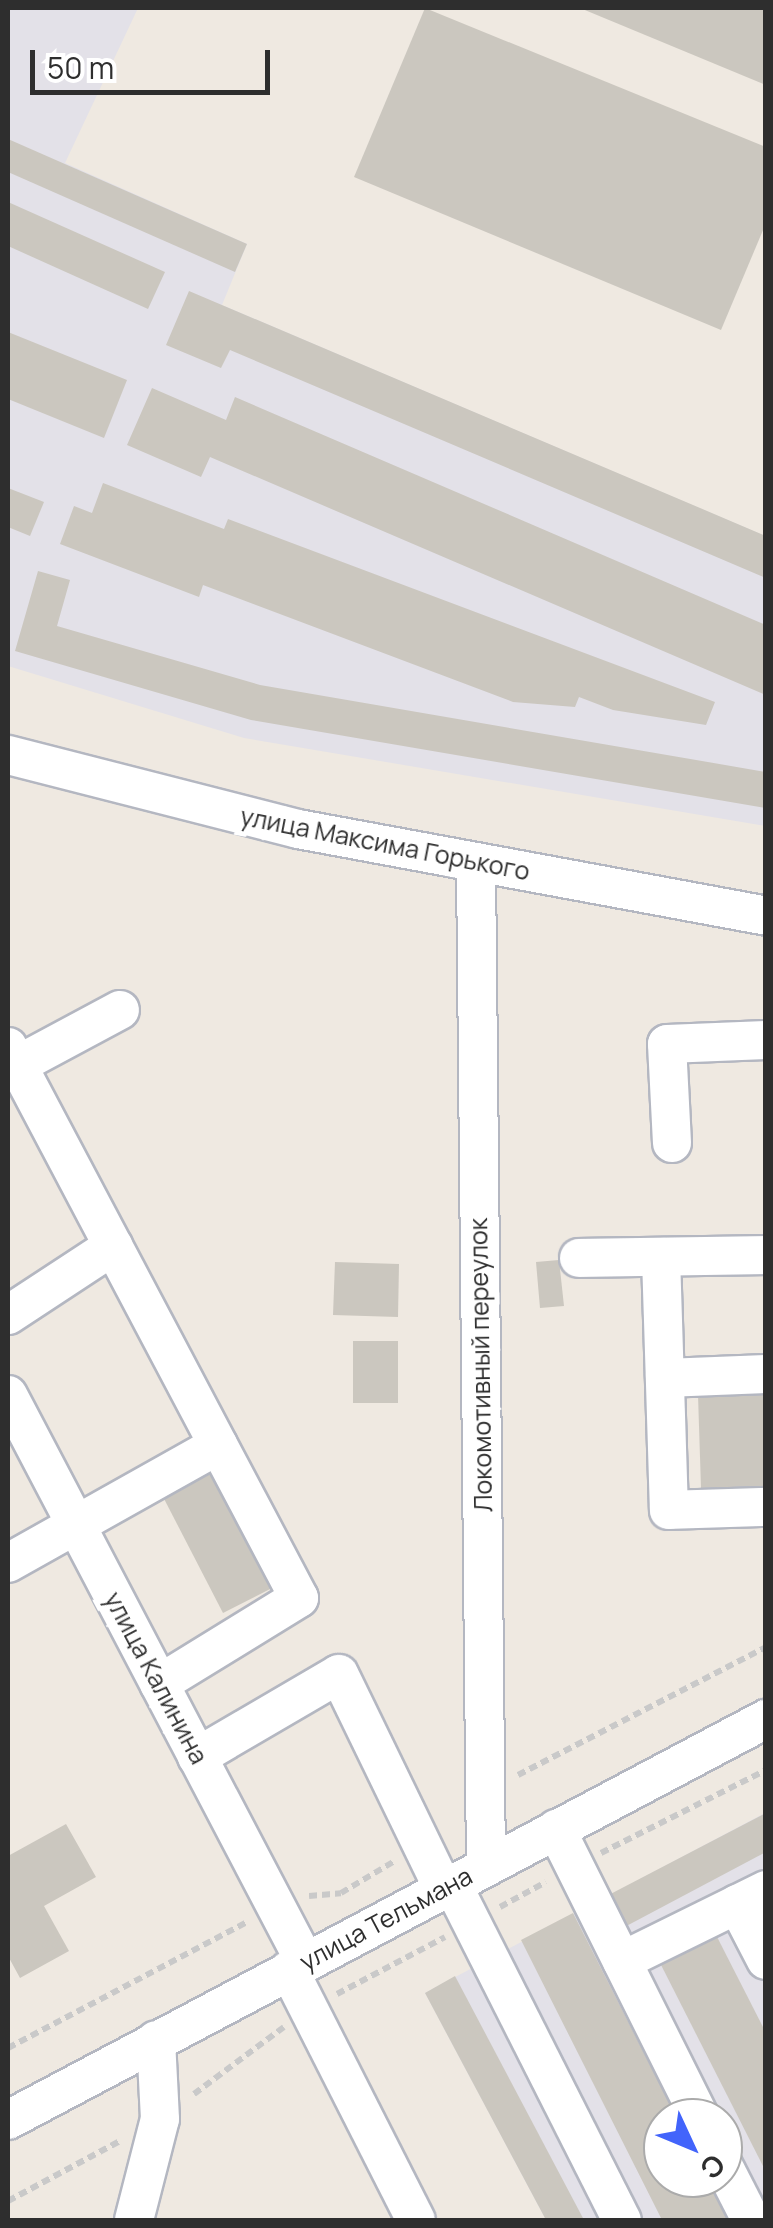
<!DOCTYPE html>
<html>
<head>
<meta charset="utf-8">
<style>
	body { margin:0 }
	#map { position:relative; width:773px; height:2228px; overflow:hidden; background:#efe9e1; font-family:Manrope,sans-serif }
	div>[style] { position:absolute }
	.industrial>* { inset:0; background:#e3e1e8 }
	.building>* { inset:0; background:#cbc7bf }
	.path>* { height:6px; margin-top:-3px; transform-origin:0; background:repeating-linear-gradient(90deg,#c9c9c9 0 8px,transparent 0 13px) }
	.roads { filter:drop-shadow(2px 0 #b4b7c1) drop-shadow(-2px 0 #b4b7c1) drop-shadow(0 2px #b4b7c1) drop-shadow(0 -2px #b4b7c1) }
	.minor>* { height:38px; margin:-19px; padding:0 19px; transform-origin:19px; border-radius:19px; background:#fff }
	span { translate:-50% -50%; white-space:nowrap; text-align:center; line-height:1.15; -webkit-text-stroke:10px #fff; paint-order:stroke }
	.street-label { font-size:25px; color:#2e2e2e }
	.frame { position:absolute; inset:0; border:10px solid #2e2e2e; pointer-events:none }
	.north { position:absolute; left:643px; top:2098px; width:100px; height:100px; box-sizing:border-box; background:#fff; border:2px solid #ababab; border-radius:50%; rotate:134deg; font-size:28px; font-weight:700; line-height:40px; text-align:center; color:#2e2e2e }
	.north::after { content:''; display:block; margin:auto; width:35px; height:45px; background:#4264fb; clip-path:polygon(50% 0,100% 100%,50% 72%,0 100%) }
	.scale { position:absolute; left:30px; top:50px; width:240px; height:45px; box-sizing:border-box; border:5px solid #2e2e2e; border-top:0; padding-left:12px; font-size:30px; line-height:35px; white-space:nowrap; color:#2e2e2e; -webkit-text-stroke:8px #fff; paint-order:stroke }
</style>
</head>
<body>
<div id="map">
	<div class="industrial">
		<i style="clip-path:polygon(8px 8px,138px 8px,65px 163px,247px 244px,222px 305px,765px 536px,765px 826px,244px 738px,8px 666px)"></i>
		<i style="clip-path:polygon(evenodd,765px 1813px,765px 2220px,546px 2220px,425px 1993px,765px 1813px,663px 2118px,723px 2118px,723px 2178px,663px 2178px,663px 2118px)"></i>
	</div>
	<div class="building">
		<i style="clip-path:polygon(425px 8px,766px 147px,766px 223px,721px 330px,354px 177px)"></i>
		<i style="clip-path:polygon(580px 8px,766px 8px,766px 85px)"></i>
		<i style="clip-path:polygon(8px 139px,247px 244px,235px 272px,8px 172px)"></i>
		<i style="clip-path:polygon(8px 202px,165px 272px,148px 309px,8px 246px)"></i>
		<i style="clip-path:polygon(189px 291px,766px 536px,766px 578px,230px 350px,221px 368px,166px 345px)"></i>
		<i style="clip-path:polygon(8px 332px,127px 380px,104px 438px,8px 399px)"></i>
		<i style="clip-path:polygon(152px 388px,226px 420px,235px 397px,766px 625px,766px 695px,210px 457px,201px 477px,127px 445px)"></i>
		<i style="clip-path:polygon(103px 483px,224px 529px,228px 519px,715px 702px,706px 725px,613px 710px,579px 697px,575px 707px,513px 702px,203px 585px,199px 597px,60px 544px,74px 506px,92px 513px)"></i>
		<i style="clip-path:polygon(8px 488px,44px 502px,30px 536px,8px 527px)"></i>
		<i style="clip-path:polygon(38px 571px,70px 580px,57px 626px,260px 685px,766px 772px,766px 808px,251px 720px,15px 651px)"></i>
		<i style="clip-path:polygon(559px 1260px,564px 1306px,540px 1308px,536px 1262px)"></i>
		<i style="clip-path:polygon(335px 1262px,399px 1264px,398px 1317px,333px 1315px)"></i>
		<i style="clip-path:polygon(353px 1341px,398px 1341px,398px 1403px,353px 1403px)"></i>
		<i style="clip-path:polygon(766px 1393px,766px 1486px,701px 1488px,698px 1395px)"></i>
		<i style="clip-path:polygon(213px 1464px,276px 1586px,223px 1613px,160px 1491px)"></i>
		<i style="clip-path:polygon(766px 1813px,766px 1852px,617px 1931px,599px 1900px)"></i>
		<i style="clip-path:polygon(66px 1824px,96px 1877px,44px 1906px,69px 1951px,20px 1978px,8px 1956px,8px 1856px)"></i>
		<i style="clip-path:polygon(573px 1913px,677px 2118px,663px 2118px,663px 2178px,707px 2178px,729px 2220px,662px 2220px,521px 1940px)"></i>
		<i style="clip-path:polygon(713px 1929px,766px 2033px,766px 2172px,657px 1957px)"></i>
		<i style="clip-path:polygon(455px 1976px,584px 2220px,546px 2220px,425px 1993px)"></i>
	</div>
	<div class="path">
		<i style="left:518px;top:1775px;width:279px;rotate:-27.3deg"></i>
		<i style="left:601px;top:1853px;width:185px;rotate:-26.7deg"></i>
		<i style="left:309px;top:1896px;width:32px;rotate:-5deg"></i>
		<i style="left:341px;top:1893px;width:61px;rotate:-30.8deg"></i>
		<i style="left:500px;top:1907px;width:52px;rotate:-28.5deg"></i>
		<i style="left:337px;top:1994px;width:122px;rotate:-27.8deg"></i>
		<i style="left:8px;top:2048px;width:270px;rotate:-27.8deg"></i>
		<i style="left:194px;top:2094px;width:112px;rotate:-36.7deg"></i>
		<i style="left:8px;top:2201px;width:127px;rotate:-28.2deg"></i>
	</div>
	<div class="roads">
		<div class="minor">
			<i style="left:8px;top:755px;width:299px;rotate:14.3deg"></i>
			<i style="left:298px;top:829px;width:476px;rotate:10.5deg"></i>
			<i style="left:476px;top:864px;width:1002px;rotate:89.43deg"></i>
			<i style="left:8px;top:1047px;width:623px;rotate:62.16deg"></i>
			<i style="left:299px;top:1598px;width:164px;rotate:148.4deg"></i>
			<i style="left:8px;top:1070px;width:127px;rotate:-28.2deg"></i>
			<i style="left:672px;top:1143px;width:99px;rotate:-92.9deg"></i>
			<i style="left:667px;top:1044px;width:99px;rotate:-2.3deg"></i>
			<i style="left:661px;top:1257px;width:253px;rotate:88.2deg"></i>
			<i style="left:669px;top:1510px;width:97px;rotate:-1.8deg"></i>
			<i style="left:579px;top:1258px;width:187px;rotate:-0.9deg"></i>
			<i style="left:8px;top:1315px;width:126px;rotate:-33.3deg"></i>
			<i style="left:665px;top:1378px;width:101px;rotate:-2.3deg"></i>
			<i style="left:8px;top:1395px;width:640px;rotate:62.35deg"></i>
			<i style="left:8px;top:1563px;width:241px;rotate:-29.3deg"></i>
			<i style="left:197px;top:1757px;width:164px;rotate:-30.3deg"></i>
			<i style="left:339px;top:1674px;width:238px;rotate:64.1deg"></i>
			<i style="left:556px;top:1829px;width:323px;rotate:63.5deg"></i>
			<i style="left:452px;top:1884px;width:377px;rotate:63.2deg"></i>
			<i style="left:737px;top:1904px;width:63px;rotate:62.6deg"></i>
			<i style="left:622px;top:1961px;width:161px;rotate:-26.2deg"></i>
			<i style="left:289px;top:1970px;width:280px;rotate:63.1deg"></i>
			<i style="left:8px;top:2120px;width:858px;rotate:-27.88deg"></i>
			<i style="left:723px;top:2165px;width:62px;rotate:63deg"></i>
			<i style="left:134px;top:2220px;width:104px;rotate:-75.6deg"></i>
			<i style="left:160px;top:2119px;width:79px;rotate:-92.9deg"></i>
		</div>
	</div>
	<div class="street-label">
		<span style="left:385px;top:844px;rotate:11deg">улица Максима Горького</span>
		<span style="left:481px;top:1365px;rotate:-91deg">Локомотивный переулок</span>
		<span style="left:156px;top:1678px;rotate:62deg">улица Калинина</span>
		<span style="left:386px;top:1919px;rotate:-28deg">улица Тельмана</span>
	</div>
	<div class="frame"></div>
	<div class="north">С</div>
	<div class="scale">50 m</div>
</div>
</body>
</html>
